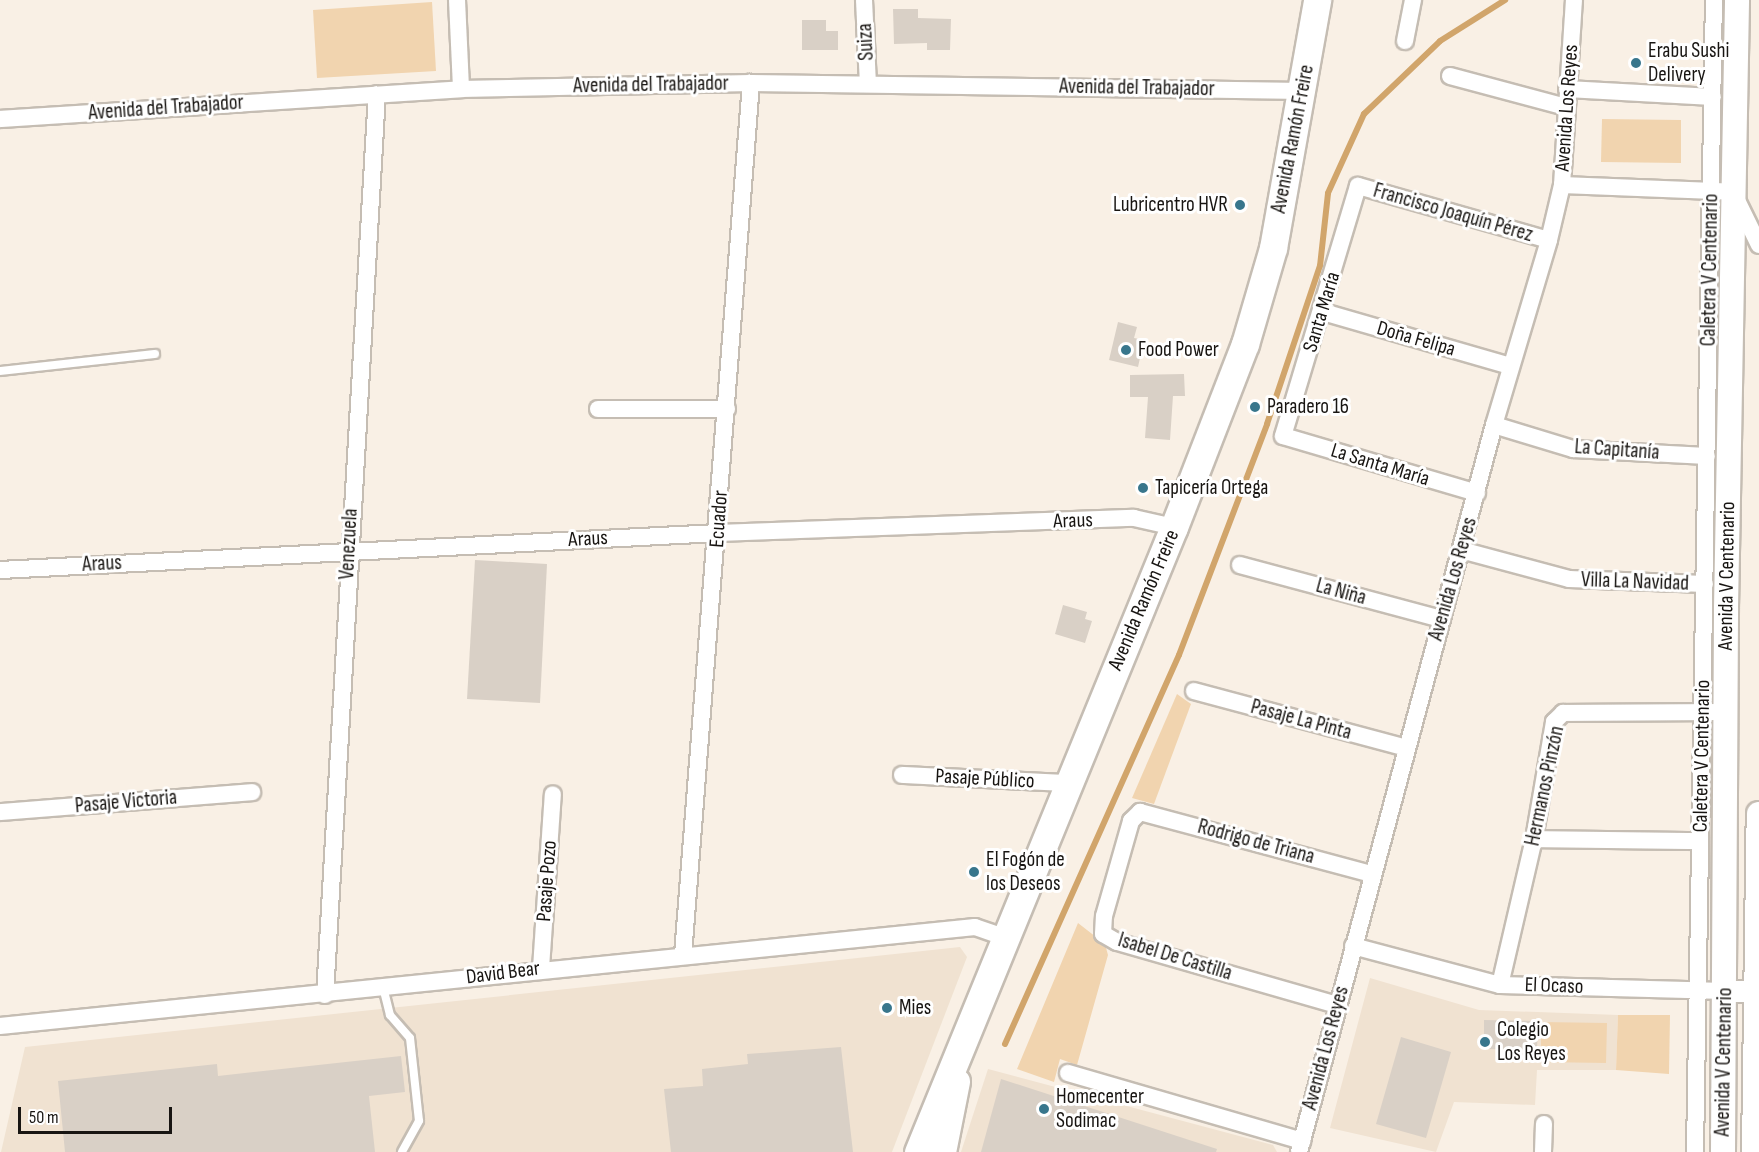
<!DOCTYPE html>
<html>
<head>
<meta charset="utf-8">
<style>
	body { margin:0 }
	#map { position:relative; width:1759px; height:1152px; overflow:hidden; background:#f9f0e5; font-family:"Sofia Sans Condensed",sans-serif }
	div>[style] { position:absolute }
	.built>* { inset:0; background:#f0e2d1 }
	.green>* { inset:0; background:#f1d4af }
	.stream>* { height:6px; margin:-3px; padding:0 3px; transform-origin:3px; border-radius:3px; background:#d1a56b }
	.building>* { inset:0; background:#d9d0c6 }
	.roads { filter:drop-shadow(2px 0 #c5bdb3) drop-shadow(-2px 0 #c5bdb3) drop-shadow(0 2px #c5bdb3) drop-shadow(0 -2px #c5bdb3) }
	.service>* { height:8px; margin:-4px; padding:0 4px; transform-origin:4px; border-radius:4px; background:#fff }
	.minor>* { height:16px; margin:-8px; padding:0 8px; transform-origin:8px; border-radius:8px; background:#fff }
	.tertiary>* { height:21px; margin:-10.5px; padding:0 10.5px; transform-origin:10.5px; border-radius:10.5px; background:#fff }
	.secondary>* { height:24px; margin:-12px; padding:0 12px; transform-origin:12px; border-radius:12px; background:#fff }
	.primary>* { height:27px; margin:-13.5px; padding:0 13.5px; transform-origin:13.5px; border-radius:13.5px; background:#fff }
	.dots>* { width:16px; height:16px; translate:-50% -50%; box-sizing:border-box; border:3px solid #fff; border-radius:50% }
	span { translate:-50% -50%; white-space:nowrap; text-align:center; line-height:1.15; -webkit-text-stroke:6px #fff; paint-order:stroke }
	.street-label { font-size:21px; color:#181512 }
	.poi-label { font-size:21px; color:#181512 }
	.left { translate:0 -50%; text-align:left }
	.right { translate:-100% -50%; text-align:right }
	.scale { position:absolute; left:18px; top:1107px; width:154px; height:27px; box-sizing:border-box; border:3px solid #181512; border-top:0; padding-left:8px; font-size:18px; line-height:21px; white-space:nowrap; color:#181512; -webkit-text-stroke:4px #fff; paint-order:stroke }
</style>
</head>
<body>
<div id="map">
	<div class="built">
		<i style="clip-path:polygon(960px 947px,967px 957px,892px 1152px,1px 1152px,25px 1047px)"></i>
		<i style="clip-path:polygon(1370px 978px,1479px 1010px,1618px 1015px,1616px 1070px,1537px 1070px,1535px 1105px,1454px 1102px,1436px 1152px,1330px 1128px)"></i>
		<i style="clip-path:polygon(988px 1069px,1273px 1145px,1277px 1152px,961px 1152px)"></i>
	</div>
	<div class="green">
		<i style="clip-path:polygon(432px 2px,436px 71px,317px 78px,313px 10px)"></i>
		<i style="clip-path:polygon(1602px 119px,1681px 120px,1681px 163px,1601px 162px)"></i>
		<i style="clip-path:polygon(1177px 694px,1191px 704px,1154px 804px,1132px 798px)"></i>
		<i style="clip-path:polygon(1078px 923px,1105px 944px,1108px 955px,1077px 1065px,1060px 1059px,1054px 1082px,1017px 1069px)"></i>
		<i style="clip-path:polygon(1618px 1015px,1670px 1015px,1669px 1074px,1616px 1070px)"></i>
		<i style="clip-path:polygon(1541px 1022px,1607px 1023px,1606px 1063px,1541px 1062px)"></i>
	</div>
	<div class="stream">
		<i style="left:1005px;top:1044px;width:426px;rotate:-65.9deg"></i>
		<i style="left:1179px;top:655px;width:247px;rotate:-69.1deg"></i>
		<i style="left:1267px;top:424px;width:167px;rotate:-71.5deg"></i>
		<i style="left:1320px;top:266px;width:73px;rotate:-83.7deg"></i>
		<i style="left:1328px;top:193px;width:87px;rotate:-65.5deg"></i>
		<i style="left:1364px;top:114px;width:105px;rotate:-43.8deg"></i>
		<i style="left:1440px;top:41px;width:77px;rotate:-32.2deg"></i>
	</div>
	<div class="building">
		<i style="clip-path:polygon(893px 9px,918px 9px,918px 18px,951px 19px,950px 50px,927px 50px,927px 43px,894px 44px)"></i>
		<i style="clip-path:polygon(802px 20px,826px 20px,826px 31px,838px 31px,838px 50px,802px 50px)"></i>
		<i style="clip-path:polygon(1118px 322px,1137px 327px,1134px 338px,1144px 340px,1138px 367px,1109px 360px)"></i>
		<i style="clip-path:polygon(1184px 374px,1185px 396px,1173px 396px,1170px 440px,1145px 438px,1148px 397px,1130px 397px,1130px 375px)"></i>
		<i style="clip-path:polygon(475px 560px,547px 564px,540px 703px,467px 699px)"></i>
		<i style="clip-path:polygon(1063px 605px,1087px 612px,1085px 619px,1092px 621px,1085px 643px,1055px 634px)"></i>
		<i style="clip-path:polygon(1484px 1020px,1538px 1021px,1537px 1050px,1484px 1049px)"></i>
		<i style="clip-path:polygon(1401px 1037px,1451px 1052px,1426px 1138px,1376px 1124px)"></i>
		<i style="clip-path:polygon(841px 1047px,853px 1152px,671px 1152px,664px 1089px,703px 1086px,702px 1069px,748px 1064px,747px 1054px)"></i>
		<i style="clip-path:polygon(401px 1056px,405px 1092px,369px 1096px,375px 1152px,65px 1152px,58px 1081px,217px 1064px,218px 1076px)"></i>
		<i style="clip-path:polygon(1001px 1079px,1217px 1149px,1216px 1152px,981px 1152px)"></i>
	</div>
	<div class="roads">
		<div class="service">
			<i style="left:0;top:371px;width:156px;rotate:-6.3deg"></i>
			<i style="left:383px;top:987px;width:29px;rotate:76deg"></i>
			<i style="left:390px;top:1015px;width:30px;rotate:49deg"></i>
			<i style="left:410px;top:1038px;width:83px;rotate:83.8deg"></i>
			<i style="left:419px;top:1121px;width:35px;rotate:119deg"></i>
		</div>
		<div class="minor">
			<i style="left:457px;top:0;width:89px;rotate:87.4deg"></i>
			<i style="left:864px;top:0;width:84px;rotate:87.3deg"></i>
			<i style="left:1405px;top:41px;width:42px;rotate:-79deg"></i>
			<i style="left:1450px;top:76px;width:120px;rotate:15deg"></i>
			<i style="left:1567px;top:89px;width:146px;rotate:3.1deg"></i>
			<i style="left:0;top:119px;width:462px;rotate:-3.7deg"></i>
			<i style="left:461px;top:89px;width:290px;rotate:-1.2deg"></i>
			<i style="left:751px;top:83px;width:553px;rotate:0.83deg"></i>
			<i style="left:1562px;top:185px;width:171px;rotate:2.3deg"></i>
			<i style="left:1733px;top:192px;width:59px;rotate:63.9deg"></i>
			<i style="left:1323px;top:312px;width:195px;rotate:16.1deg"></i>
			<i style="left:598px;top:409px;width:129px"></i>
			<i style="left:1494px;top:425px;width:83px;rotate:16.9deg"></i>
			<i style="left:1573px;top:449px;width:134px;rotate:3deg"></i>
			<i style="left:1477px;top:493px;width:202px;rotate:-163.6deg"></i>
			<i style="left:1283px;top:436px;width:261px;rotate:-73.3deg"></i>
			<i style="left:1358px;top:186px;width:198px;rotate:15.8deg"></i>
			<i style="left:1461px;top:550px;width:112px;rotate:15deg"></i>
			<i style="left:1569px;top:579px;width:136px;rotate:2.1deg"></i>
			<i style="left:1240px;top:565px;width:209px;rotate:15deg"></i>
			<i style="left:0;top:570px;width:719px;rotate:-2.95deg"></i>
			<i style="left:718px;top:533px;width:416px;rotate:-2.1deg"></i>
			<i style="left:1134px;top:518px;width:41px;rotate:12.7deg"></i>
			<i style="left:1194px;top:691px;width:220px;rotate:15deg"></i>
			<i style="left:902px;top:775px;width:165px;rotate:2.8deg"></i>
			<i style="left:0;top:812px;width:253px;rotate:-4.5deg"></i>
			<i style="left:1534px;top:839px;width:166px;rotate:0.7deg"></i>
			<i style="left:1353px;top:946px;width:152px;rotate:14.9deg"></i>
			<i style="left:1500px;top:985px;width:225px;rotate:1.5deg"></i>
			<i style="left:683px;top:955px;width:875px;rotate:-85.54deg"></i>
			<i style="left:541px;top:968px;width:174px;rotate:-86.1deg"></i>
			<i style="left:1500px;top:985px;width:150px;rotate:-76.9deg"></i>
			<i style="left:1534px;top:839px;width:119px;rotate:-80.3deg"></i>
			<i style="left:1554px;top:722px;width:13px;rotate:-45deg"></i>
			<i style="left:1563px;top:713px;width:151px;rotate:-0.4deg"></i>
			<i style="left:325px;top:995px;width:902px;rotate:-86.7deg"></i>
			<i style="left:1337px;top:1005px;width:229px;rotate:-164deg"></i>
			<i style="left:1117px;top:942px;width:16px;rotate:-150deg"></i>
			<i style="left:1103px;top:934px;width:18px;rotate:-87deg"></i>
			<i style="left:1104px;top:916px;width:99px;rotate:-74.1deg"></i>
			<i style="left:1131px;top:821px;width:13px;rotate:-45deg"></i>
			<i style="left:1140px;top:812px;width:240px;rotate:15deg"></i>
			<i style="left:0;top:1026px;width:980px;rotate:-5.8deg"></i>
			<i style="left:975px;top:927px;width:31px;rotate:19deg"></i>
			<i style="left:1068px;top:1073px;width:244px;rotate:16.2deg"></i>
			<i style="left:1299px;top:1152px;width:753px;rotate:-74.99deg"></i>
			<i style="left:1494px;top:425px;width:193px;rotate:-73.4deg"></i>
			<i style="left:1549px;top:240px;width:57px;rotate:-76.7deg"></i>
			<i style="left:1562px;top:185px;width:185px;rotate:-86.3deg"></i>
			<i style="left:1543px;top:1152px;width:28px;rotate:-88deg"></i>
			<i style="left:1695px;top:1152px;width:1152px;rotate:-89.06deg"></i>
		</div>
		<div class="tertiary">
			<i style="left:1725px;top:991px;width:34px"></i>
		</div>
		<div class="secondary">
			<i style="left:1723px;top:1152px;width:544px;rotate:-89.68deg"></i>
			<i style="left:1726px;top:608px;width:608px;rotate:-88.96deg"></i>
			<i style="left:1754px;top:1152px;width:338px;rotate:-89.2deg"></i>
		</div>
		<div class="primary">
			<i style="left:918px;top:1152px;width:675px;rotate:-67.73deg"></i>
			<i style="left:1174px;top:527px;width:196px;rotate:-68.8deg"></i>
			<i style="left:1245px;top:344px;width:100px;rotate:-73.7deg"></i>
			<i style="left:1273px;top:248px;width:252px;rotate:-79.9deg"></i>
			<i style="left:942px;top:1152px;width:72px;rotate:-78.8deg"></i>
		</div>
	</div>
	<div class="dots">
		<i style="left:1636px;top:63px;background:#38768c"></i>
		<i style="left:1240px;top:205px;background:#38768c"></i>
		<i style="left:1126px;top:350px;background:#38768c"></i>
		<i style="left:1255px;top:407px;background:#38768c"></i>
		<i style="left:1143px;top:488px;background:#38768c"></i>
		<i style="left:974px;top:872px;background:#38768c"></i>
		<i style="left:887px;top:1008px;background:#38768c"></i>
		<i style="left:1485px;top:1042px;background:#38768c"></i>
		<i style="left:1044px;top:1109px;background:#38768c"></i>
	</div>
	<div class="street-label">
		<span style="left:866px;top:42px;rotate:-93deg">Suiza</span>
		<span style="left:651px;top:85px;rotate:-1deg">Avenida del Trabajador</span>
		<span style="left:1137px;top:88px;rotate:1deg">Avenida del Trabajador</span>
		<span style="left:166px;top:108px;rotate:-4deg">Avenida del Trabajador</span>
		<span style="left:1567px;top:108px;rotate:-86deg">Avenida Los Reyes</span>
		<span style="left:1293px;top:139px;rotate:-79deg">Avenida Ramón Freire</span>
		<span style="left:1453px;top:213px;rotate:16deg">Francisco Joaquín Pérez</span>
		<span style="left:1710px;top:270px;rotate:-89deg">Caletera V Centenario</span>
		<span style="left:1322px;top:312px;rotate:-73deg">Santa María</span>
		<span style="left:1416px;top:339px;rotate:16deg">Doña Felipa</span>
		<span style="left:1617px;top:450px;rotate:4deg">La Capitanía</span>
		<span style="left:1380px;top:465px;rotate:17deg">La Santa María</span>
		<span style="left:719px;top:519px;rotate:-86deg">Ecuador</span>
		<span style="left:1073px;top:521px;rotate:-2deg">Araus</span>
		<span style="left:588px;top:539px;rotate:-3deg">Araus</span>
		<span style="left:349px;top:544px;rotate:-87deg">Venezuela</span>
		<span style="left:102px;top:564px;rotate:-3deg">Araus</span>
		<span style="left:1727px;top:576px;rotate:-89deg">Avenida V Centenario</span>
		<span style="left:1453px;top:579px;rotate:-74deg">Avenida Los Reyes</span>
		<span style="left:1635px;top:582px;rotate:2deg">Villa La Navidad</span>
		<span style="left:1341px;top:592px;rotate:15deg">La Niña</span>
		<span style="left:1144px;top:600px;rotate:-67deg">Avenida Ramón Freire</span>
		<span style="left:1301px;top:720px;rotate:15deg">Pasaje La Pinta</span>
		<span style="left:1702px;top:756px;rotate:-89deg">Caletera V Centenario</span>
		<span style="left:985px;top:779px;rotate:3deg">Pasaje Público</span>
		<span style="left:1545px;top:786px;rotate:-78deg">Hermanos Pinzón</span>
		<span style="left:126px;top:802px;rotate:-5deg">Pasaje Victoria</span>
		<span style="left:1256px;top:842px;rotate:15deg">Rodrigo de Triana</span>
		<span style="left:547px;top:881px;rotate:-86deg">Pasaje Pozo</span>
		<span style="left:1175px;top:957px;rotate:17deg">Isabel De Castilla</span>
		<span style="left:503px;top:973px;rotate:-7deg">David Bear</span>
		<span style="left:1554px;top:986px;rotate:2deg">El Ocaso</span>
		<span style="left:1326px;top:1048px;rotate:-75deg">Avenida Los Reyes</span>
		<span style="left:1724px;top:1062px;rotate:-89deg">Avenida V Centenario</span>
	</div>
	<div class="poi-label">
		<span class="left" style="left:1648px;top:63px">Erabu Sushi<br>Delivery</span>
		<span class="right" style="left:1228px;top:205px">Lubricentro HVR</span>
		<span class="left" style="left:1138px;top:350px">Food Power</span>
		<span class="left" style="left:1267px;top:407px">Paradero 16</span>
		<span class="left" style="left:1155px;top:488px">Tapicería Ortega</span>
		<span class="left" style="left:986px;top:872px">El Fogón de<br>los Deseos</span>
		<span class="left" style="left:899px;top:1008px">Mies</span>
		<span class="left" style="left:1497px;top:1042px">Colegio<br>Los Reyes</span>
		<span class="left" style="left:1056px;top:1109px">Homecenter<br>Sodimac</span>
	</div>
	<div class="scale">50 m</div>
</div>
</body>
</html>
